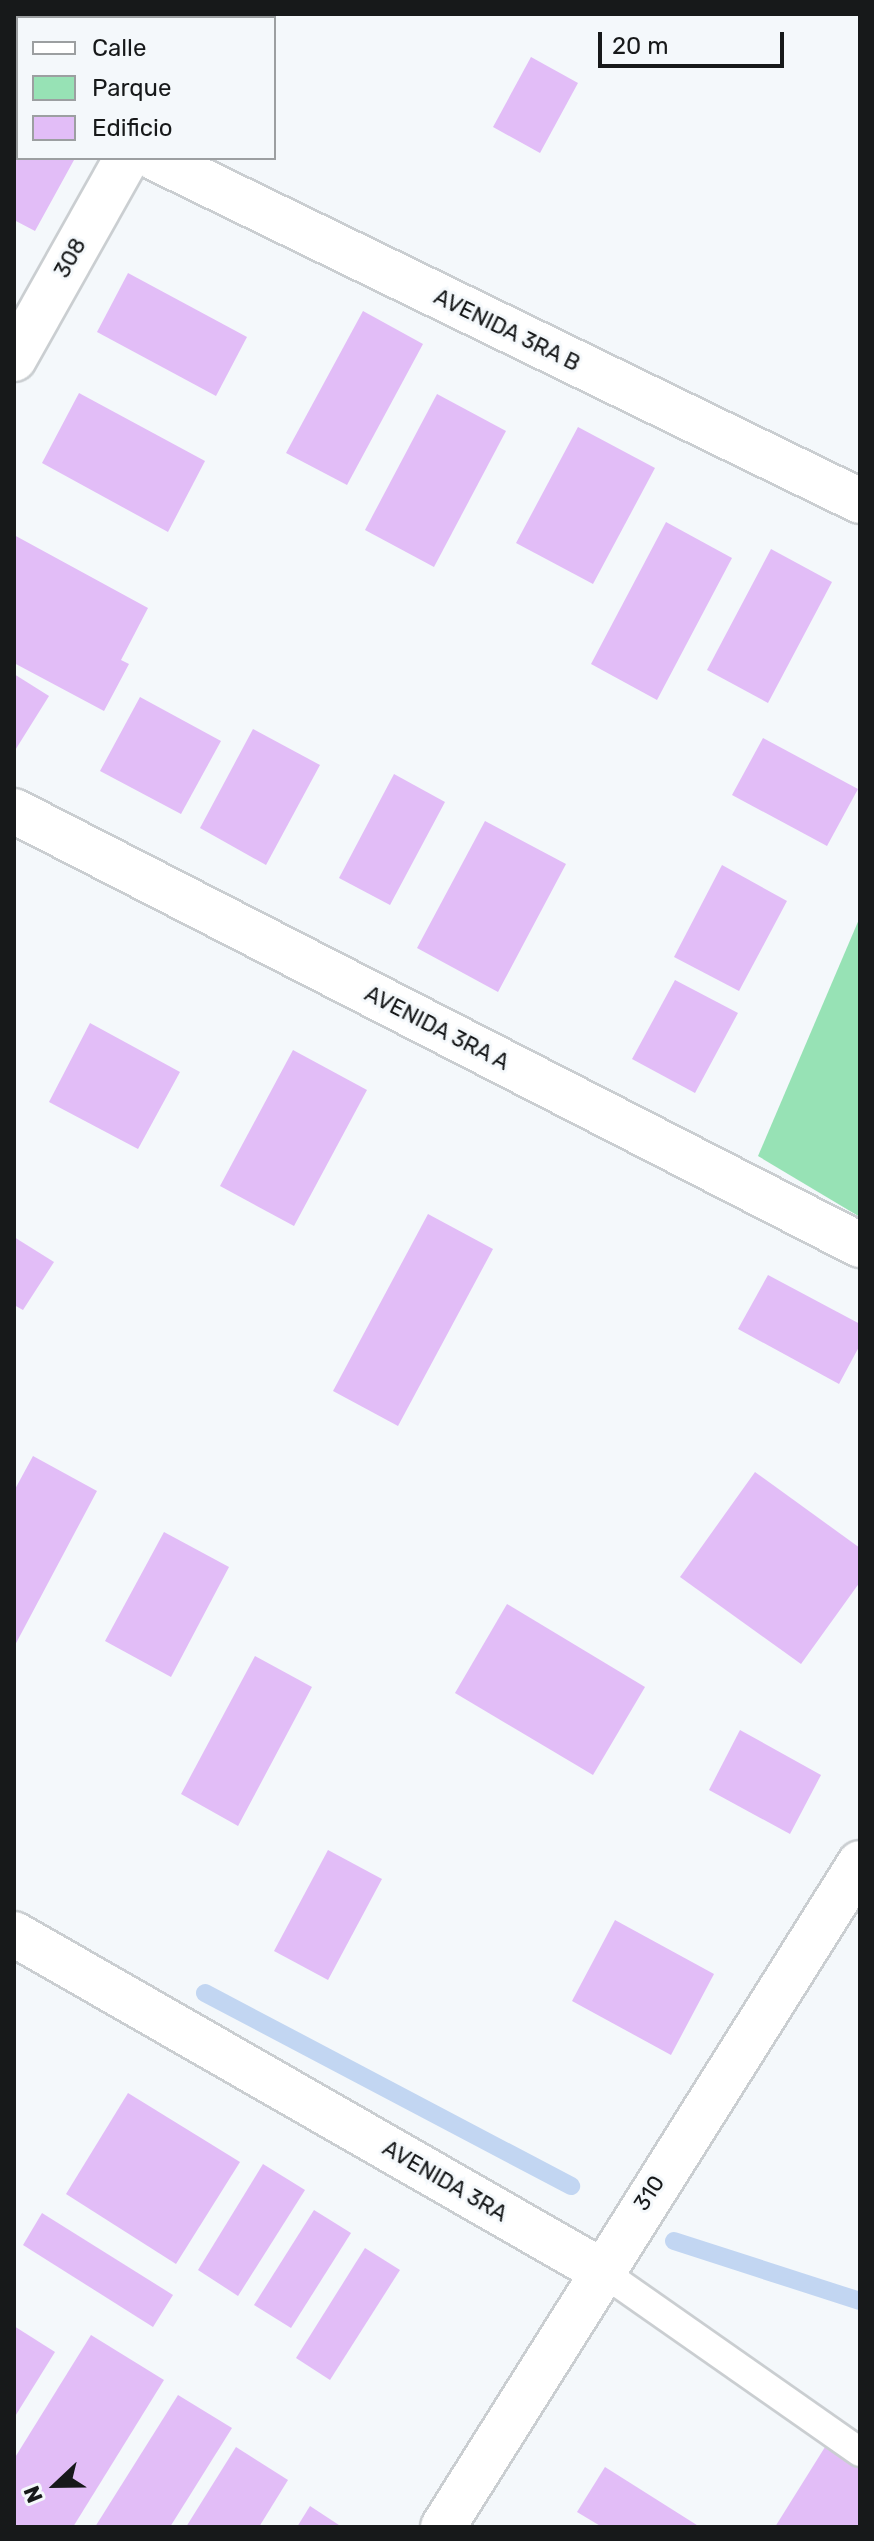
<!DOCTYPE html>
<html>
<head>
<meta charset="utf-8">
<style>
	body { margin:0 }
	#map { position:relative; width:874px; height:2541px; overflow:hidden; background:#f4f8fb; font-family:Rubik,sans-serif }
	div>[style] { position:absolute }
	.green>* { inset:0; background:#97e2b5 }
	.stream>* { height:18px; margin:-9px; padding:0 9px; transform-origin:9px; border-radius:9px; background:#c2d6f2 }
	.building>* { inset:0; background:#e2bdf7 }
	.roads { filter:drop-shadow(2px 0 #caced1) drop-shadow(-2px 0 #caced1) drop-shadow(0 2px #caced1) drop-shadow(0 -2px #caced1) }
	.lane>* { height:28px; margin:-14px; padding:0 14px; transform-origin:14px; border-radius:14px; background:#fff }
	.street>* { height:44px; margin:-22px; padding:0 22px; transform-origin:22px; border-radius:22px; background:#fff }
	.secondary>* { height:44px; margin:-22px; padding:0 22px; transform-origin:22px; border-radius:22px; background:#fff }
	span { translate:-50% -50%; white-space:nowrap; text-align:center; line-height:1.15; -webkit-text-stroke:6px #f4f8fb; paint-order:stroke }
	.street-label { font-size:22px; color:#17191a }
	.frame { position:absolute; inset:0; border:16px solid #17191a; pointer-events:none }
	.legend { position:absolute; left:16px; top:16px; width:260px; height:144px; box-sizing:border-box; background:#f4f8fb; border:2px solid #9c9fa1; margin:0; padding:10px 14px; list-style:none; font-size:24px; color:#17191a }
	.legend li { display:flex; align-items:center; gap:16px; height:40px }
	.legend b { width:40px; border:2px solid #9c9fa1 }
	.north { position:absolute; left:16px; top:2445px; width:80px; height:80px; -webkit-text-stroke:6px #f4f8fb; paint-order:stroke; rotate:248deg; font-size:22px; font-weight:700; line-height:32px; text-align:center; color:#17191a }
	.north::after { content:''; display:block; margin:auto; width:28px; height:36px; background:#17191a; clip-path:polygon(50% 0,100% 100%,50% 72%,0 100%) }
	.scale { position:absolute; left:598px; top:32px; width:186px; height:36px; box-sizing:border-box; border:4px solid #17191a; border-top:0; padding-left:10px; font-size:24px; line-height:28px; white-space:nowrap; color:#17191a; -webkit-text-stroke:6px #f4f8fb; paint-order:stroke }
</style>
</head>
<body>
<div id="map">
	<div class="green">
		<i style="clip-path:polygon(860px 917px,860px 1217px,758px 1156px)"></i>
	</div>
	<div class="stream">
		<i style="left:205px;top:1993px;width:414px;rotate:27.8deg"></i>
		<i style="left:674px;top:2241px;width:195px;rotate:17.9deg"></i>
	</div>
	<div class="building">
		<i style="clip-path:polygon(86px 14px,137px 14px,135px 18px)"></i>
		<i style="clip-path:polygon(531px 57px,578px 83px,540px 153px,493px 127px)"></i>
		<i style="clip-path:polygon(14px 127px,18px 158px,74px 160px,35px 231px,14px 220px)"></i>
		<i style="clip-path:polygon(128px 273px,247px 337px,216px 396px,97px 332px)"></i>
		<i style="clip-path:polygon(363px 311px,423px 344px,347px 485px,286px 453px)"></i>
		<i style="clip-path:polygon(79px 393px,205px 461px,168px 532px,42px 463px)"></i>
		<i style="clip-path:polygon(437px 394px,506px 431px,434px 567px,365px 530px)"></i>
		<i style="clip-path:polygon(578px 427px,655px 468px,593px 584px,516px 543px)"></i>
		<i style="clip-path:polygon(666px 522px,732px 558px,657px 700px,591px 664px)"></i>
		<i style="clip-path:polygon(14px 535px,148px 608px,121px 660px,129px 664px,104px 711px,14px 663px)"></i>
		<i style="clip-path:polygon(771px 549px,832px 582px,768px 703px,707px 670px)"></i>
		<i style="clip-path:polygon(14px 674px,49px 696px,14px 752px)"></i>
		<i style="clip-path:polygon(140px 697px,221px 741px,181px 814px,100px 771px)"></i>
		<i style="clip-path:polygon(253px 729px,320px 765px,266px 865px,200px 828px)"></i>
		<i style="clip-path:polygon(763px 738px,858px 789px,827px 846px,732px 795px)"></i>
		<i style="clip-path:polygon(394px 774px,445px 802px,390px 905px,339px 878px)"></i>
		<i style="clip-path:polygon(485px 821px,566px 864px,498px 992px,417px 948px)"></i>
		<i style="clip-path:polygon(722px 865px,787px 901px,739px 991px,674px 957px)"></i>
		<i style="clip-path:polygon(675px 980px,738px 1013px,695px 1093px,632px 1059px)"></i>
		<i style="clip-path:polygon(90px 1023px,180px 1072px,138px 1149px,49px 1102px)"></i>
		<i style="clip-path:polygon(293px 1050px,367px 1090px,294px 1226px,220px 1186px)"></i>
		<i style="clip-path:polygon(428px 1214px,493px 1249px,398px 1426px,333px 1391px)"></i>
		<i style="clip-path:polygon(14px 1237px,54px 1262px,23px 1310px,14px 1305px)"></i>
		<i style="clip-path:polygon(768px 1275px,860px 1324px,860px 1345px,839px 1384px,738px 1329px)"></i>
		<i style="clip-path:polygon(33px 1456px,97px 1491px,14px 1647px,14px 1491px)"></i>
		<i style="clip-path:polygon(755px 1472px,860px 1548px,860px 1582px,801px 1664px,680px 1577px)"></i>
		<i style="clip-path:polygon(164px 1532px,229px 1567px,171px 1677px,105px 1641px)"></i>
		<i style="clip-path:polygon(507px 1604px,645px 1687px,593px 1775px,455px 1693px)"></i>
		<i style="clip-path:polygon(255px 1656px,312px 1687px,238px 1826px,181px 1794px)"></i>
		<i style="clip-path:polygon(740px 1730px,821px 1775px,790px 1834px,709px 1790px)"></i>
		<i style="clip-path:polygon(328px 1850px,382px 1879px,328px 1980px,274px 1951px)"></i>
		<i style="clip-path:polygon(615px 1920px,714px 1974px,671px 2055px,572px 2001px)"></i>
		<i style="clip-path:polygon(128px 2093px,240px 2162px,176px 2264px,66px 2194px)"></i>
		<i style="clip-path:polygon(263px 2164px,305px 2190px,238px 2296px,198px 2270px)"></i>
		<i style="clip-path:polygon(314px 2210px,351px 2233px,291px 2328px,254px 2305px)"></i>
		<i style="clip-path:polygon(42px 2213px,173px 2295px,153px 2327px,23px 2245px)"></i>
		<i style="clip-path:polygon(365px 2248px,400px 2270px,330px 2380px,296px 2358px)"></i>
		<i style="clip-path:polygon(14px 2326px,55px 2352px,14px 2418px)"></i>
		<i style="clip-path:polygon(91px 2335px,164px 2380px,73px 2527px,14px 2527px,14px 2459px)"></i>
		<i style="clip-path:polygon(178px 2395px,232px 2428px,170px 2527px,95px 2527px)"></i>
		<i style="clip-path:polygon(830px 2439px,860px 2458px,860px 2527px,775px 2527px)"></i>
		<i style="clip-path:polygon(236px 2447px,288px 2480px,259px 2527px,186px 2527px)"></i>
		<i style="clip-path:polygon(605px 2467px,700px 2527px,602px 2527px,577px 2512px)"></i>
		<i style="clip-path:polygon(310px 2506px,342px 2527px,297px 2527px)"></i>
	</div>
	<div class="roads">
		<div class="lane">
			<i style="left:600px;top:2270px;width:317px;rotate:35deg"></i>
		</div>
		<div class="street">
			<i style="left:14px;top:88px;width:4px;rotate:27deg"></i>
			<i style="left:155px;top:158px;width:784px;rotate:25.94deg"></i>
			<i style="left:14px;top:811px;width:951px;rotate:27.16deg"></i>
			<i style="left:14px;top:1934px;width:675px;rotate:29.83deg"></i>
			<i style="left:443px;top:2527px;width:784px;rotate:-57.87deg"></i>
		</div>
		<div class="secondary">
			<i style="left:211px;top:18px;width:4px;rotate:-63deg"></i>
			<i style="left:14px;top:359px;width:231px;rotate:-60.7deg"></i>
		</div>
	</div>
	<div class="street-label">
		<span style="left:70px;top:258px;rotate:-61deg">308</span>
		<span style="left:507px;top:330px;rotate:26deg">AVENIDA 3RA B</span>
		<span style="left:437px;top:1028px;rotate:27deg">AVENIDA 3RA A</span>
		<span style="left:445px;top:2181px;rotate:30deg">AVENIDA 3RA</span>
		<span style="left:649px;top:2193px;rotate:-57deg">310</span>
	</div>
	<div class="frame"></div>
	<ul class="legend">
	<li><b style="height:10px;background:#fff"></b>Calle</li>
	<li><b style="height:22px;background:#97e2b5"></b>Parque</li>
	<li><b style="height:22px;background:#e2bdf7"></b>Edificio</li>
	</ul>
	<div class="north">N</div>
	<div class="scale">20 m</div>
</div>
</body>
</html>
